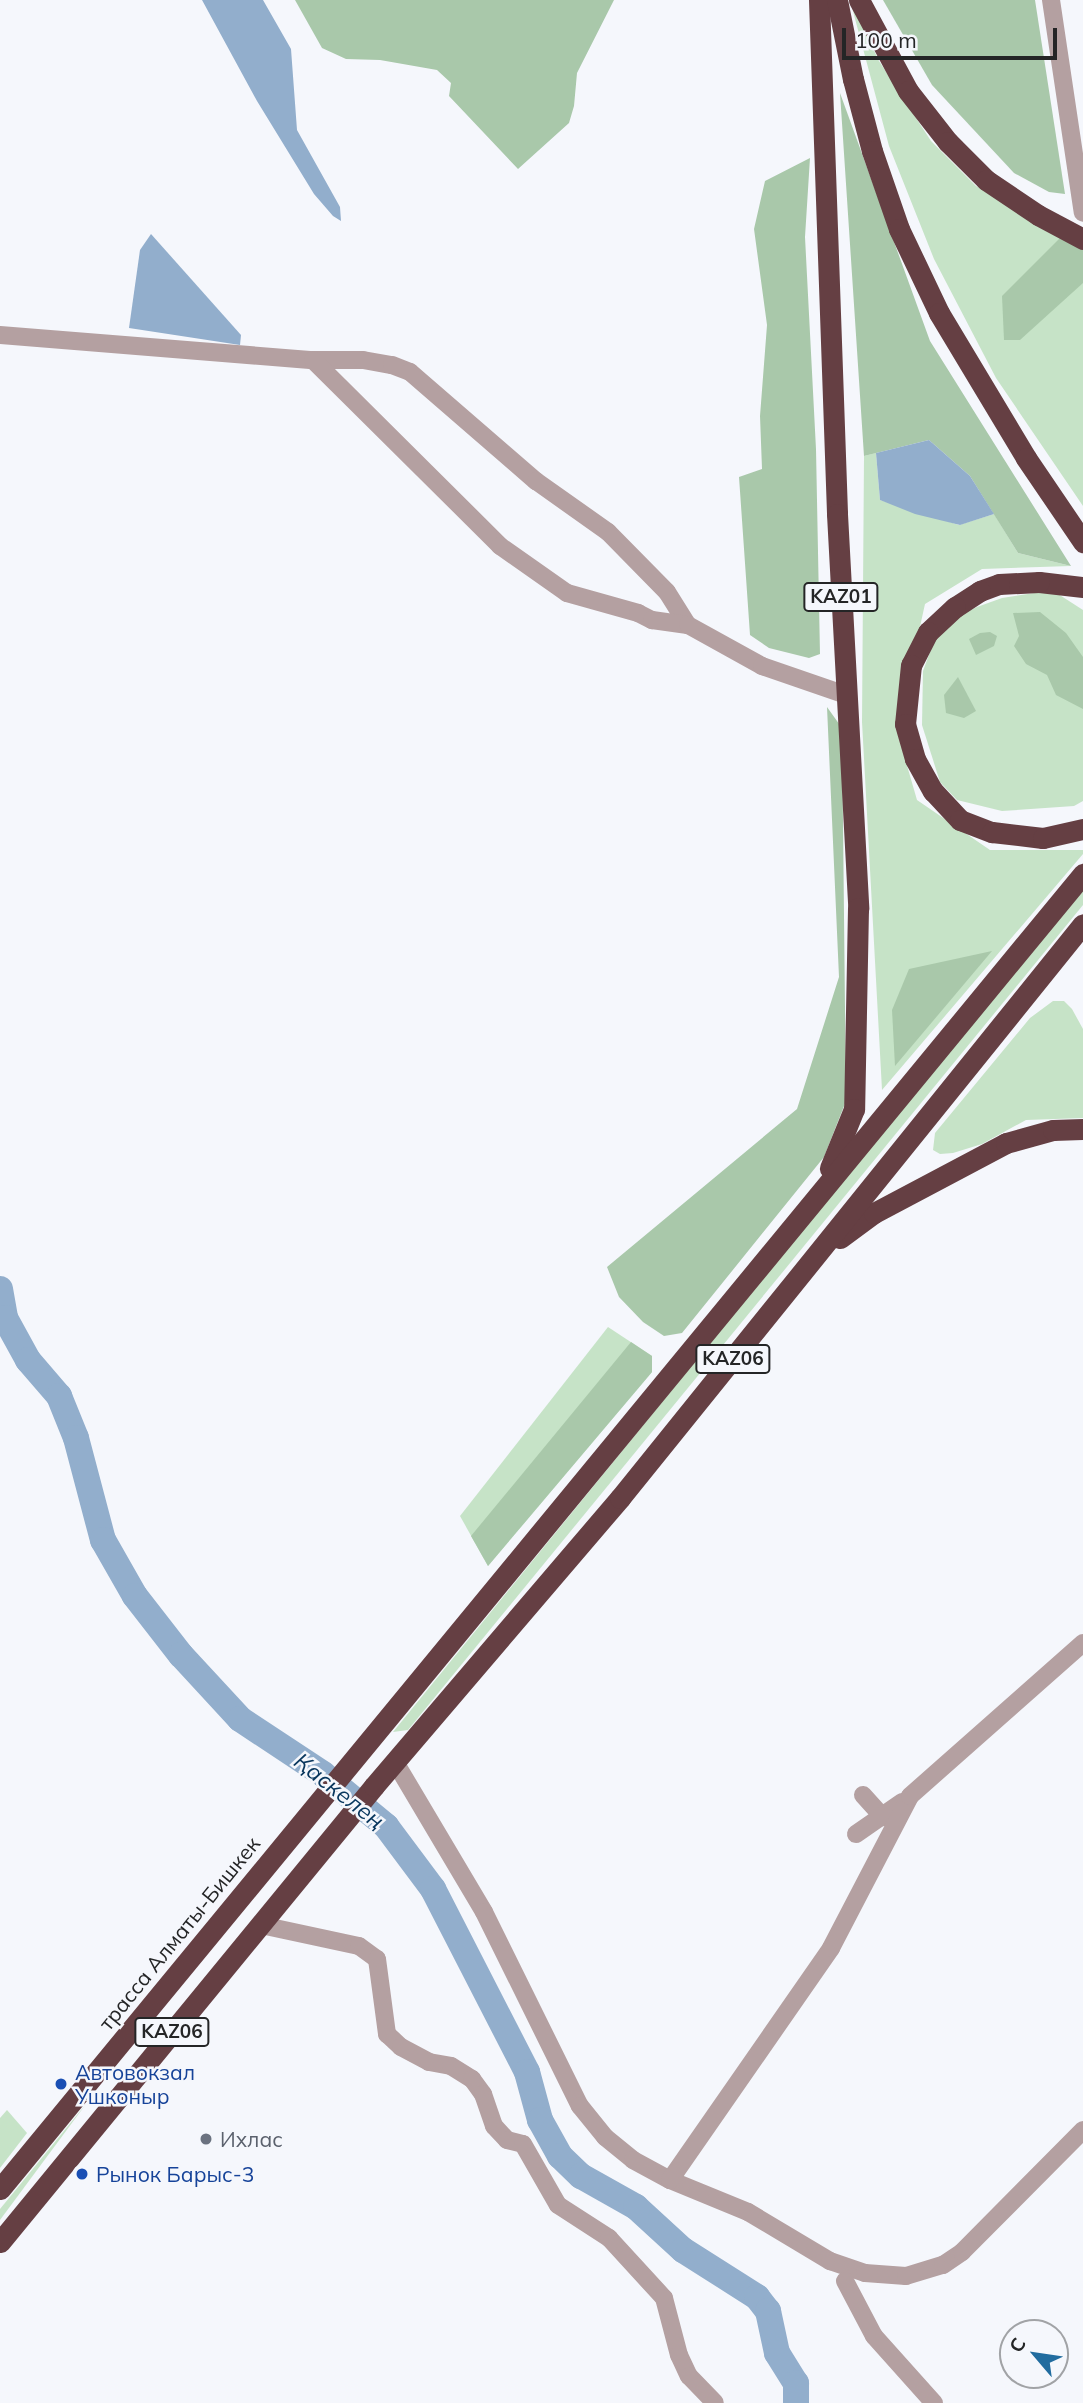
<!DOCTYPE html>
<html>
<head>
<meta charset="utf-8">
<style>
	body { margin:0 }
	#map { position:relative; width:1083px; height:2403px; overflow:hidden; background:#f5f7fc; font-family:Mulish,sans-serif }
	div>[style] { position:absolute }
	.green>* { inset:0; background:#c6e3c7 }
	.forest>* { inset:0; background:#a9c8aa }
	.water>* { inset:0; background:#92aecc }
	.river>* { height:26px; margin:-13px; padding:0 13px; transform-origin:13px; border-radius:13px; background:#92aecc }
	.minor>* { height:18px; margin:-9px; padding:0 9px; transform-origin:9px; border-radius:9px; background:#b4a0a1 }
	.highway>* { height:21px; margin:-10.5px; padding:0 10.5px; transform-origin:10.5px; border-radius:10.5px; background:#653f43 }
	.dots>* { width:19px; height:19px; translate:-50% -50%; box-sizing:border-box; border:4px solid #f5f7fc; border-radius:50% }
	span { translate:-50% -50%; white-space:nowrap; text-align:center; line-height:1.15; -webkit-text-stroke:5px #f5f7fc; paint-order:stroke }
	.shield-label span { padding:2px 5px; background:#f5f7fc; border:2px solid; border-radius:5px; -webkit-text-stroke-width:0 }
	.shield-label { font-size:19px; color:#242526; font-weight:700 }
	.street-label { font-size:21px; color:#242526 }
	.transit-label { font-size:21px; color:#164399 }
	.left { translate:0 -50%; text-align:left }
	.worship-label { font-size:21px; color:#5b616d }
	.water-label { font-size:23px; color:#08365d; font-style:italic }
	.north { position:absolute; left:999px; top:2319px; width:70px; height:70px; box-sizing:border-box; background:#f5f7fc; border:2px solid #a1a3a6; border-radius:50%; rotate:299deg; font-size:19px; font-weight:700; line-height:28px; text-align:center; color:#242526 }
	.north::after { content:''; display:block; margin:auto; width:24px; height:32px; background:#216c9f; clip-path:polygon(50% 0,100% 100%,50% 72%,0 100%) }
	.scale { position:absolute; left:842px; top:28px; width:215px; height:32px; box-sizing:border-box; border:4px solid #242526; border-top:0; padding-left:9px; font-size:21px; line-height:24px; white-space:nowrap; color:#242526; -webkit-text-stroke:5px #f5f7fc; paint-order:stroke }
</style>
</head>
<body>
<div id="map">
	<div class="green">
		<i style="clip-path:polygon(850px 0,879px 61px,931px 141px,976px 186px,1083px 248px,1083px 506px,996px 378px,934px 259px,889px 146px)"></i>
		<i style="clip-path:polygon(876px 453px,880px 500px,959px 525px,994px 514px,1018px 553px,1071px 566px,982px 569px,925px 604px,897px 731px,917px 800px,990px 850px,1083px 850px,1083px 854px,882px 1090px,862px 722px,864px 456px)"></i>
		<i style="clip-path:polygon(1041px 592px,1055px 592px,1083px 610px,1083px 801px,1074px 806px,1002px 811px,957px 800px,940px 782px,922px 725px,923px 671px,934px 641px,955px 617px,977px 607px,1002px 598px)"></i>
		<i style="clip-path:polygon(1083px 886px,1083px 905px,408px 1730px,393px 1732px)"></i>
		<i style="clip-path:polygon(1053px 1001px,1064px 1001px,1072px 1009px,1083px 1029px,1083px 1118px,1026px 1120px,982px 1144px,953px 1153px,940px 1154px,933px 1150px,935px 1133px,1030px 1018px)"></i>
		<i style="clip-path:polygon(608px 1327px,652px 1356px,652px 1372px,488px 1566px,460px 1516px)"></i>
		<i style="clip-path:polygon(86px 2104px,0 2220px,0 2209px)"></i>
		<i style="clip-path:polygon(7px 2110px,27px 2133px,0 2168px,0 2118px)"></i>
	</div>
	<div class="forest">
		<i style="clip-path:polygon(295px 0,614px 0,577px 73px,574px 106px,569px 123px,518px 169px,449px 96px,451px 83px,437px 70px,380px 60px,346px 59px,322px 48px)"></i>
		<i style="clip-path:polygon(883px 0,1035px 0,1065px 194px,1049px 192px,1014px 173px,932px 85px)"></i>
		<i style="clip-path:polygon(840px 93px,930px 341px,1071px 566px,1018px 553px,970px 476px,929px 440px,864px 456px)"></i>
		<i style="clip-path:polygon(810px 158px,805px 237px,816px 449px,820px 654px,809px 658px,769px 648px,750px 635px,739px 477px,762px 469px,760px 416px,767px 325px,754px 229px,765px 181px)"></i>
		<i style="clip-path:polygon(1062px 236px,1083px 248px,1083px 283px,1020px 340px,1004px 340px,1002px 296px)"></i>
		<i style="clip-path:polygon(1040px 612px,1066px 633px,1083px 657px,1083px 709px,1056px 695px,1047px 675px,1026px 664px,1014px 646px,1019px 636px,1013px 613px)"></i>
		<i style="clip-path:polygon(990px 632px,997px 636px,994px 646px,976px 655px,969px 639px,980px 633px)"></i>
		<i style="clip-path:polygon(958px 677px,976px 711px,964px 718px,946px 713px,944px 695px)"></i>
		<i style="clip-path:polygon(827px 707px,842px 728px,846px 1101px,824px 1157px,682px 1333px,664px 1336px,643px 1322px,619px 1297px,607px 1267px,797px 1109px,839px 977px)"></i>
		<i style="clip-path:polygon(992px 951px,895px 1066px,892px 1010px,909px 969px)"></i>
		<i style="clip-path:polygon(631px 1342px,652px 1356px,652px 1372px,488px 1566px,471px 1536px)"></i>
	</div>
	<div class="water">
		<i style="clip-path:polygon(202px 0,263px 0,291px 49px,297px 130px,340px 207px,341px 221px,333px 216px,314px 194px,257px 101px)"></i>
		<i style="clip-path:polygon(151px 234px,241px 335px,240px 345px,129px 328px,140px 250px)"></i>
		<i style="clip-path:polygon(929px 440px,970px 476px,994px 514px,960px 525px,915px 514px,880px 500px,876px 453px)"></i>
	</div>
	<div class="river">
		<i style="left:0;top:1289px;width:29px;rotate:80deg"></i>
		<i style="left:5px;top:1318px;width:48px;rotate:61.3deg"></i>
		<i style="left:28px;top:1360px;width:48px;rotate:49.3deg"></i>
		<i style="left:59px;top:1396px;width:45px;rotate:68deg"></i>
		<i style="left:76px;top:1438px;width:106px;rotate:75.2deg"></i>
		<i style="left:103px;top:1540px;width:64px;rotate:60.3deg"></i>
		<i style="left:135px;top:1596px;width:75px;rotate:52.1deg"></i>
		<i style="left:181px;top:1655px;width:87px;rotate:47.3deg"></i>
		<i style="left:240px;top:1719px;width:100px;rotate:33.5deg"></i>
		<i style="left:323px;top:1774px;width:82px;rotate:39.5deg"></i>
		<i style="left:386px;top:1826px;width:79px;rotate:53.3deg"></i>
		<i style="left:433px;top:1889px;width:206px;rotate:62.8deg"></i>
		<i style="left:527px;top:2072px;width:50px;rotate:74.8deg"></i>
		<i style="left:540px;top:2120px;width:41px;rotate:60.9deg"></i>
		<i style="left:560px;top:2156px;width:29px;rotate:44deg"></i>
		<i style="left:581px;top:2176px;width:63px;rotate:29.4deg"></i>
		<i style="left:636px;top:2207px;width:64px;rotate:42.5deg"></i>
		<i style="left:683px;top:2250px;width:88px;rotate:32.4deg"></i>
		<i style="left:757px;top:2297px;width:18px;rotate:52deg"></i>
		<i style="left:768px;top:2311px;width:43px;rotate:77.9deg"></i>
		<i style="left:777px;top:2353px;width:36px;rotate:58deg"></i>
		<i style="left:796px;top:2383px;width:20px;rotate:90deg"></i>
	</div>
	<div class="minor">
		<i style="left:1051px;top:0;width:215px;rotate:81.5deg"></i>
		<i style="left:0;top:335px;width:314px;rotate:4.6deg"></i>
		<i style="left:313px;top:360px;width:50px"></i>
		<i style="left:363px;top:360px;width:29px;rotate:10deg"></i>
		<i style="left:392px;top:365px;width:19px;rotate:21deg"></i>
		<i style="left:410px;top:372px;width:167px;rotate:40.9deg"></i>
		<i style="left:536px;top:481px;width:88px;rotate:35.3deg"></i>
		<i style="left:608px;top:532px;width:84px;rotate:45.5deg"></i>
		<i style="left:667px;top:592px;width:39px;rotate:58deg"></i>
		<i style="left:313px;top:360px;width:264px;rotate:44.8deg"></i>
		<i style="left:500px;top:546px;width:82px;rotate:35deg"></i>
		<i style="left:567px;top:593px;width:74px;rotate:15.7deg"></i>
		<i style="left:638px;top:613px;width:16px;rotate:27deg"></i>
		<i style="left:652px;top:620px;width:36px;rotate:8deg"></i>
		<i style="left:688px;top:625px;width:85px;rotate:29deg"></i>
		<i style="left:762px;top:666px;width:89px;rotate:19deg"></i>
		<i style="left:395px;top:1762px;width:174px;rotate:59.3deg"></i>
		<i style="left:484px;top:1912px;width:216px;rotate:63.7deg"></i>
		<i style="left:580px;top:2106px;width:40px;rotate:51deg"></i>
		<i style="left:605px;top:2137px;width:36px;rotate:39deg"></i>
		<i style="left:633px;top:2160px;width:42px;rotate:28.4deg"></i>
		<i style="left:670px;top:2180px;width:84px;rotate:22.3deg"></i>
		<i style="left:748px;top:2212px;width:96px;rotate:30.9deg"></i>
		<i style="left:830px;top:2261px;width:37px;rotate:19deg"></i>
		<i style="left:865px;top:2273px;width:41px;rotate:4.2deg"></i>
		<i style="left:906px;top:2276px;width:39px;rotate:-17deg"></i>
		<i style="left:943px;top:2265px;width:23px;rotate:-34deg"></i>
		<i style="left:962px;top:2252px;width:172px;rotate:-45.2deg"></i>
		<i style="left:863px;top:1795px;width:30px;rotate:48deg"></i>
		<i style="left:856px;top:1834px;width:56px;rotate:-34.8deg"></i>
		<i style="left:261px;top:1925px;width:100px;rotate:12.1deg"></i>
		<i style="left:359px;top:1946px;width:22px;rotate:36deg"></i>
		<i style="left:377px;top:1959px;width:76px;rotate:82.4deg"></i>
		<i style="left:387px;top:2034px;width:19px;rotate:43deg"></i>
		<i style="left:401px;top:2047px;width:32px;rotate:28deg"></i>
		<i style="left:429px;top:2062px;width:22px;rotate:10deg"></i>
		<i style="left:451px;top:2066px;width:25px;rotate:32deg"></i>
		<i style="left:472px;top:2079px;width:19px;rotate:54deg"></i>
		<i style="left:483px;top:2094px;width:34px;rotate:71deg"></i>
		<i style="left:494px;top:2126px;width:19px;rotate:47deg"></i>
		<i style="left:507px;top:2140px;width:16px;rotate:14deg"></i>
		<i style="left:523px;top:2144px;width:70px;rotate:60.2deg"></i>
		<i style="left:558px;top:2205px;width:61px;rotate:32.9deg"></i>
		<i style="left:609px;top:2238px;width:81px;rotate:47.5deg"></i>
		<i style="left:664px;top:2298px;width:59px;rotate:75.3deg"></i>
		<i style="left:679px;top:2355px;width:23px;rotate:65deg"></i>
		<i style="left:689px;top:2376px;width:37px;rotate:46deg"></i>
		<i style="left:670px;top:2180px;width:282px;rotate:-55.2deg"></i>
		<i style="left:831px;top:1948px;width:171px;rotate:-62.5deg"></i>
		<i style="left:910px;top:1796px;width:231px;rotate:-41.5deg"></i>
		<i style="left:845px;top:2281px;width:62px;rotate:62.2deg"></i>
		<i style="left:874px;top:2336px;width:90px;rotate:48.2deg"></i>
	</div>
	<div class="highway">
		<i style="left:819px;top:0;width:514px;rotate:87.99deg"></i>
		<i style="left:837px;top:514px;width:395px;rotate:86.9deg"></i>
		<i style="left:858px;top:908px;width:201px;rotate:91.1deg"></i>
		<i style="left:854px;top:1109px;width:64px;rotate:112.1deg"></i>
		<i style="left:837px;top:0;width:81px;rotate:78.6deg"></i>
		<i style="left:853px;top:79px;width:74px;rotate:75.2deg"></i>
		<i style="left:872px;top:151px;width:83px;rotate:70.9deg"></i>
		<i style="left:899px;top:229px;width:93px;rotate:64.5deg"></i>
		<i style="left:939px;top:313px;width:169px;rotate:59deg"></i>
		<i style="left:1026px;top:458px;width:102px;rotate:55.8deg"></i>
		<i style="left:859px;top:0;width:103px;rotate:61.7deg"></i>
		<i style="left:908px;top:91px;width:65px;rotate:51.9deg"></i>
		<i style="left:948px;top:142px;width:54px;rotate:45deg"></i>
		<i style="left:986px;top:180px;width:63px;rotate:33.9deg"></i>
		<i style="left:1038px;top:215px;width:51px;rotate:28.1deg"></i>
		<i style="left:1083px;top:587px;width:44px;rotate:-173.5deg"></i>
		<i style="left:1039px;top:582px;width:40px;rotate:177.1deg"></i>
		<i style="left:999px;top:584px;width:20px;rotate:160deg"></i>
		<i style="left:980px;top:591px;width:30px;rotate:147deg"></i>
		<i style="left:955px;top:607px;width:37px;rotate:137deg"></i>
		<i style="left:928px;top:632px;width:37px;rotate:117deg"></i>
		<i style="left:911px;top:665px;width:59px;rotate:95.8deg"></i>
		<i style="left:905px;top:724px;width:36px;rotate:74deg"></i>
		<i style="left:915px;top:759px;width:37px;rotate:61deg"></i>
		<i style="left:933px;top:791px;width:40px;rotate:47deg"></i>
		<i style="left:960px;top:820px;width:34px;rotate:21deg"></i>
		<i style="left:992px;top:832px;width:51px;rotate:6.7deg"></i>
		<i style="left:1043px;top:838px;width:41px;rotate:-12.7deg"></i>
		<i style="left:840px;top:1238px;width:42px;rotate:-36.3deg"></i>
		<i style="left:874px;top:1213px;width:149px;rotate:-27.9deg"></i>
		<i style="left:1006px;top:1143px;width:49px;rotate:-15.5deg"></i>
		<i style="left:1053px;top:1130px;width:30px;rotate:-2deg"></i>
		<i style="left:0;top:2189px;width:1704px;rotate:-50.53deg"></i>
		<i style="left:0;top:2242px;width:590px;rotate:-50.64deg"></i>
		<i style="left:374px;top:1786px;width:379px;rotate:-49.5deg"></i>
		<i style="left:620px;top:1498px;width:737px;rotate:-51.11deg"></i>
	</div>
	<div class="dots">
		<i style="left:61px;top:2084px;background:#1a4fb4"></i>
		<i style="left:206px;top:2139px;background:#6b7280"></i>
		<i style="left:82px;top:2174px;background:#1a4fb4"></i>
	</div>
	<div class="shield-label">
		<span style="left:841px;top:597px">KАZ01</span>
		<span style="left:733px;top:1359px">KАZ06</span>
		<span style="left:172px;top:2032px">KАZ06</span>
	</div>
	<div class="street-label">
		<span style="left:179px;top:1933px;rotate:-51deg">трасса Алматы-Бишкек</span>
	</div>
	<div class="transit-label">
		<span class="left" style="left:75px;top:2084px">Автовокзал<br>Ушконыр</span>
		<span class="left" style="left:96px;top:2174px">Рынок Барыс-3</span>
	</div>
	<div class="worship-label">
		<span class="left" style="left:220px;top:2139px">Ихлас</span>
	</div>
	<div class="water-label">
		<span style="left:339px;top:1791px;rotate:38deg">Қаскелең</span>
	</div>
	<div class="north">С</div>
	<div class="scale">100 m</div>
</div>
</body>
</html>
